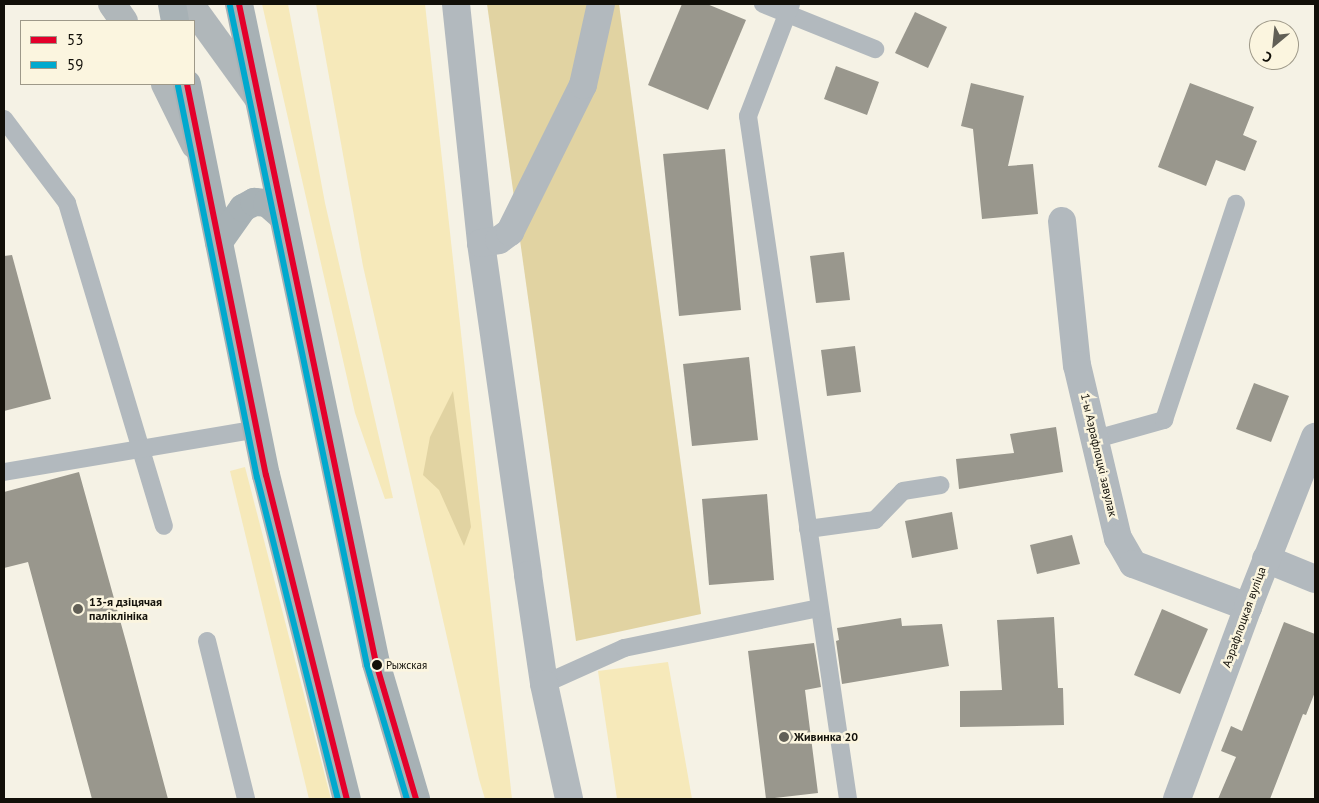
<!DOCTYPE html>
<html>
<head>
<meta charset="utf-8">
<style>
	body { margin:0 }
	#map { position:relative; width:1319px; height:803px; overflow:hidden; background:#f5f2e5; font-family:"PT Sans",sans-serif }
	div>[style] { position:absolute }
	.green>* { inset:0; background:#f6e9ba }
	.forest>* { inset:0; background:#e1d3a2 }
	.building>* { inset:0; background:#99978d }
	.lane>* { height:18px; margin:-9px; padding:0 9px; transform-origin:9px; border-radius:9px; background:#b2b9be }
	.street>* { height:28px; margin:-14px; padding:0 14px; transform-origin:14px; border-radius:14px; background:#b2b9be }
	.secondary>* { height:28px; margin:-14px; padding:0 14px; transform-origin:14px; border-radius:14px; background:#b0b7ba }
	.primary>* { height:28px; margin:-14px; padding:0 14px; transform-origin:14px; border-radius:14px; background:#a7b1b5 }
	.bus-1>* { height:6px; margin:-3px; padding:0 3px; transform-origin:3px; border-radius:3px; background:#e4002b }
	.bus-2>* { height:6px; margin:-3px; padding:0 3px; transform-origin:3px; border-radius:3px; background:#00a9ce }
	.dots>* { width:14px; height:14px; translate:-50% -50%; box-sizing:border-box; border:2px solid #fbf5df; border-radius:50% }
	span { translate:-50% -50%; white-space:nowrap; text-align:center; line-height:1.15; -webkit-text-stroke:5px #fbf5df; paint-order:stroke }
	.bus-label { font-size:11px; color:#121009 }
	.left { translate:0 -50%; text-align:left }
	.street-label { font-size:12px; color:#121009 }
	.poi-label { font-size:12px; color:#121009; font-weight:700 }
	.frame { position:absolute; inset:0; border:5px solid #121009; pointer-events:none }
	.legend { position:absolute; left:20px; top:20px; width:175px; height:65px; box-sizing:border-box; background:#fbf5df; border:1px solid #9e9989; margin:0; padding:6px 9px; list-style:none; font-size:15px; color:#121009 }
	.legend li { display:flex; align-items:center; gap:10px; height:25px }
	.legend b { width:25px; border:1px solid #9e9989 }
	.north { position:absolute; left:1249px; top:20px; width:50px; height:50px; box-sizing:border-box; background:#fbf5df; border:1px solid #9e9989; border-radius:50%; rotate:208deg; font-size:14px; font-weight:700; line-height:20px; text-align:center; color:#121009 }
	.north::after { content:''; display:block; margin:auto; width:18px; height:22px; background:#615f56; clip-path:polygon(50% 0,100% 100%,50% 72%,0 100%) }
</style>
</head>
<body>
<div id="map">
	<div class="green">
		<i style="clip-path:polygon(262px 4px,288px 4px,325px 203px,393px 498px,385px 499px,355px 413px)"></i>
		<i style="clip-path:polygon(316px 4px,425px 4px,512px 799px,485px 799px,479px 779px,363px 266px)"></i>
		<i style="clip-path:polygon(245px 467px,331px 799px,309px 799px,230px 471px)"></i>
		<i style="clip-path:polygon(668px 662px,692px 799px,617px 799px,598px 671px)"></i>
	</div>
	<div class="forest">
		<i style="clip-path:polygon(487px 4px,619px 4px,701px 614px,576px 641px)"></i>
		<i style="clip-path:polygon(453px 391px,471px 527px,464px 546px,439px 490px,423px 475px,430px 437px)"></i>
	</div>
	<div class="building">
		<i style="clip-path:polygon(682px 4px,707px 4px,746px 20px,708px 110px,648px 85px)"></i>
		<i style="clip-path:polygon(915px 12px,947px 27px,928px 68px,895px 53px)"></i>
		<i style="clip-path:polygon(836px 66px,879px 82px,867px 115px,824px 99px)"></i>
		<i style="clip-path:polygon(971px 83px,1024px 96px,1008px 166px,1033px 164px,1038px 214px,982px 219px,973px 129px,961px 126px)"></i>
		<i style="clip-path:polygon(1190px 83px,1254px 107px,1243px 135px,1257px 141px,1245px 171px,1216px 160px,1206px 186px,1158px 167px)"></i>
		<i style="clip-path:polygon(725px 149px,741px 310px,679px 316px,663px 154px)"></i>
		<i style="clip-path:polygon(844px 252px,850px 300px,816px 303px,810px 256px)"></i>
		<i style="clip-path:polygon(12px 255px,51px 399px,4px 411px,4px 256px)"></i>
		<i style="clip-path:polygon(855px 346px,861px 392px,827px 396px,821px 350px)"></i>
		<i style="clip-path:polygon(749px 357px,758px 440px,692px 446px,683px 364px)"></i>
		<i style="clip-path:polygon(1254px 383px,1289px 396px,1271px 442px,1236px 429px)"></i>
		<i style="clip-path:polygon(1056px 427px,1063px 472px,959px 489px,956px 459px,1014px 453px,1010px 434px)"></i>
		<i style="clip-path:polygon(79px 472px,128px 649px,168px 799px,92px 799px,28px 562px,4px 568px,4px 492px)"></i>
		<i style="clip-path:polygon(767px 494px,774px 580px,709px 585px,702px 499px)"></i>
		<i style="clip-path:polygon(952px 512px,958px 549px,912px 558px,905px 521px)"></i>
		<i style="clip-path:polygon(1072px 535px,1080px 564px,1037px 574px,1030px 545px)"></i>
		<i style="clip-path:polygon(1162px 609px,1208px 629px,1180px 694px,1134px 675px)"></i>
		<i style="clip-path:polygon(1054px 617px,1058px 688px,1063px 688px,1064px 725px,960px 727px,960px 691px,1002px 690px,997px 620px)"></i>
		<i style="clip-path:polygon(901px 618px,902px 626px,942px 624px,949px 666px,842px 684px,836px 641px,839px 640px,837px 628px)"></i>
		<i style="clip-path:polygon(1284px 622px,1315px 634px,1315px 692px,1306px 715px,1303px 714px,1270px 799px,1218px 799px,1236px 757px,1221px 751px,1231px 726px,1242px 731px)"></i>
		<i style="clip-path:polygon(814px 643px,821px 687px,805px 690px,818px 793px,766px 799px,748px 651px)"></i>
	</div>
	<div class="lane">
		<i style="left:763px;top:4px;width:121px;rotate:21.9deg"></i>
		<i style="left:791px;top:4px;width:120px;rotate:111deg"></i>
		<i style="left:748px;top:116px;width:690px;rotate:81.67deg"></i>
		<i style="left:4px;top:119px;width:105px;rotate:53.1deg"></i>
		<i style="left:67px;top:203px;width:337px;rotate:73.3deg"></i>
		<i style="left:1096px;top:439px;width:71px;rotate:-15.6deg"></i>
		<i style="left:1164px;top:420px;width:228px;rotate:-71.6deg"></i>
		<i style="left:4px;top:472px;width:257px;rotate:-9.6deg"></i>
		<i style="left:808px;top:529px;width:68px;rotate:-7.7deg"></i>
		<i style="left:875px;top:520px;width:40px;rotate:-46deg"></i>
		<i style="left:903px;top:491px;width:38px;rotate:-9deg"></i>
		<i style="left:207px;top:641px;width:163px;rotate:76.1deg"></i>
		<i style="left:544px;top:684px;width:88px;rotate:-24.2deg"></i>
		<i style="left:624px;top:648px;width:199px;rotate:-11.6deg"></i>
	</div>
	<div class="street">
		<i style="left:456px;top:4px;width:240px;rotate:84deg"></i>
		<i style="left:481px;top:243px;width:335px;rotate:81.9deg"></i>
		<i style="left:528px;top:575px;width:110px;rotate:81.6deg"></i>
		<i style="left:544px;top:684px;width:118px;rotate:77.7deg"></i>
		<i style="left:1062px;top:221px;width:145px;rotate:84.1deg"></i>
		<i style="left:1077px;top:365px;width:178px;rotate:76.7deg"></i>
		<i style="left:1118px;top:538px;width:30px;rotate:60deg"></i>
		<i style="left:1133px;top:564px;width:123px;rotate:20.5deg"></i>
		<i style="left:481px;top:243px;width:18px;rotate:-9deg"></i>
		<i style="left:499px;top:240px;width:14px;rotate:-36deg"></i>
		<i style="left:510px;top:232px;width:164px;rotate:-63.6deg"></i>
		<i style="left:583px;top:85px;width:83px;rotate:-77.5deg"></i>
		<i style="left:1266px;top:559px;width:53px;rotate:22.2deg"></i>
		<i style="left:1177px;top:799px;width:205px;rotate:-69.7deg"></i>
		<i style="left:1248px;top:607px;width:183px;rotate:-68.5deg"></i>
	</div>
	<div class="secondary">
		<i style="left:112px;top:4px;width:21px;rotate:55deg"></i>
		<i style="left:190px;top:4px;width:116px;rotate:54.1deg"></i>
		<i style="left:165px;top:84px;width:68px;rotate:63.8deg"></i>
	</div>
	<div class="primary">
		<i style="left:172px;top:4px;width:17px;rotate:80deg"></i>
		<i style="left:239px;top:4px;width:673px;rotate:78.26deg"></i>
		<i style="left:376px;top:663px;width:142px;rotate:73.6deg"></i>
		<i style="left:187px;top:84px;width:399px;rotate:78.6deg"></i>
		<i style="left:266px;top:475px;width:334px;rotate:76deg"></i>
		<i style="left:219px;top:242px;width:42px;rotate:-54.8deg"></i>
		<i style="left:243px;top:208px;width:13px;rotate:-29deg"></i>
		<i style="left:254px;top:202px;width:13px;rotate:4deg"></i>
		<i style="left:267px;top:203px;width:20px;rotate:41deg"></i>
	</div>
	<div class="bus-1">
		<i style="left:239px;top:4px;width:673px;rotate:78.26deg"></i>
		<i style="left:376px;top:663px;width:142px;rotate:73.6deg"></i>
		<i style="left:187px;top:84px;width:399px;rotate:78.6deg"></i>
		<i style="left:266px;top:475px;width:334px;rotate:76deg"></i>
	</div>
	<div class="bus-2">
		<i style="left:230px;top:6px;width:673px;rotate:78.26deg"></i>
		<i style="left:367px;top:665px;width:140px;rotate:73.4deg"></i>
		<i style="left:178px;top:86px;width:399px;rotate:78.6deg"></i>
		<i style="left:257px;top:477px;width:332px;rotate:75.9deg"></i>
	</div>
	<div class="dots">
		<i style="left:78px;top:609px;background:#615f56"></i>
		<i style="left:377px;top:665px;background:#121009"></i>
		<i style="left:784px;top:737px;background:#615f56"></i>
	</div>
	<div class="bus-label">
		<span class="left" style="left:386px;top:665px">Рыжская</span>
	</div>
	<div class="street-label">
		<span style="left:1099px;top:455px;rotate:77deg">1-ы Аэрафлоцкі завулак</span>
		<span style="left:1244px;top:617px;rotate:-70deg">Аэрафлоцкая вуліца</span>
	</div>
	<div class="poi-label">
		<span class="left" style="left:89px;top:609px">13-я дзіцячая<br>паліклініка</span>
		<span class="left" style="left:794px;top:737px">Живинка 20</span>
	</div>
	<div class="frame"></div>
	<ul class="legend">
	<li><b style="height:6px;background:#e4002b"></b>53</li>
	<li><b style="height:6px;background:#00a9ce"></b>59</li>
	</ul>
	<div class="north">С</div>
</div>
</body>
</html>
